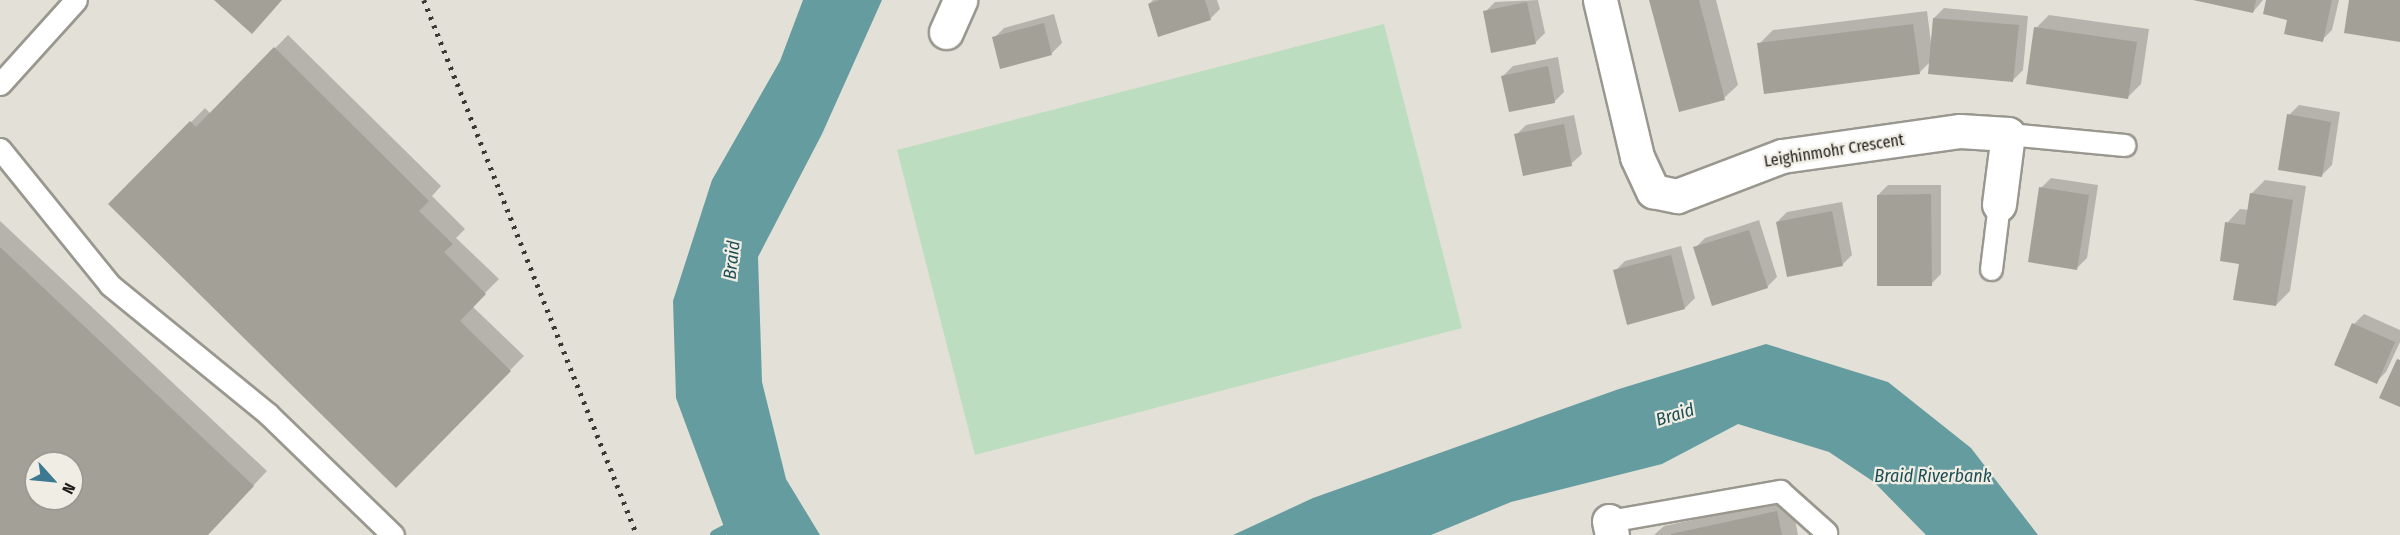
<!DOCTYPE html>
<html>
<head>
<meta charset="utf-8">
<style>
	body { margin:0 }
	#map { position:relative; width:2400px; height:535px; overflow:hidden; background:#e3e0d7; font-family:"Fira Sans Condensed",sans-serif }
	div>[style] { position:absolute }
	.green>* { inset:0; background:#bdddc0 }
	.water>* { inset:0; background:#659ca0 }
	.shadow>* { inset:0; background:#0003 }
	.stream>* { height:10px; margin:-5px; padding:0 5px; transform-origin:5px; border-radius:5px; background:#659ca0 }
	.building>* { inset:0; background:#a3a098 }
	.roads { filter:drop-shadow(2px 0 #9a978f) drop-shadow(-2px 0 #9a978f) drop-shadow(0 2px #9a978f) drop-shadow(0 -2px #9a978f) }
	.lane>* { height:21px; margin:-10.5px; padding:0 10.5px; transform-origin:10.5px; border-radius:10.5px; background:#fff }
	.street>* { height:33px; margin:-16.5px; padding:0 16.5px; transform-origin:16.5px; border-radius:16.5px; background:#fff }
	.rail>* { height:4.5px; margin-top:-2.25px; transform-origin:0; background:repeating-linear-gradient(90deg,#3b3935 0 3px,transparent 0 9px) }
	span { translate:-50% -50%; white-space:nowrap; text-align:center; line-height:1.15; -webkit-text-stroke:4.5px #f0ede5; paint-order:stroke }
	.street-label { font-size:16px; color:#201e1b }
	.water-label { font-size:18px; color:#1c4e52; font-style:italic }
	.north { position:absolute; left:24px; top:451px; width:60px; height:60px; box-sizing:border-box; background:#f0ede5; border:2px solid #9d9a94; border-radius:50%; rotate:117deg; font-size:16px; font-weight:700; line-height:24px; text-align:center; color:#201e1b }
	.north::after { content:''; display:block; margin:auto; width:21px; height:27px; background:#3d7a91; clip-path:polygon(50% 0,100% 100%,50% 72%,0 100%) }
</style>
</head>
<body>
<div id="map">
	<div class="green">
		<i style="clip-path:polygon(1384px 24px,1462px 328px,975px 455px,897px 150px)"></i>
	</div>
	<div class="water">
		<i style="clip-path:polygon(803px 0,882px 0,822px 134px,758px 257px,762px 382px,786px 479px,820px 535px,727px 535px,676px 398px,673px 301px,712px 180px,780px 61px)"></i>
		<i style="clip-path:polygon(1766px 344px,1888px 382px,1971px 448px,2038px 535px,1926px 535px,1874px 482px,1829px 452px,1738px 424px,1662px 464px,1511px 502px,1431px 535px,1233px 535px,1313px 498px,1619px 389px)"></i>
	</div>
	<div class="shadow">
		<i style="clip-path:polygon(1153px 0,1217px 0,1220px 9px,1210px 19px,1149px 4px)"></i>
		<i style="clip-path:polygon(1538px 0,1545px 33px,1535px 43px,1485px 12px,1495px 2px)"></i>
		<i style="clip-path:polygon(1651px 0,1716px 0,1738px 85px,1724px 98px)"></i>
		<i style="clip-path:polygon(2195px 0,2263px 0,2253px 12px)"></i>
		<i style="clip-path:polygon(2268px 0,2339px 0,2332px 30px,2322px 40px)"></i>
		<i style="clip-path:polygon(1944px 8px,2028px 16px,2023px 70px,2013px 80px,1930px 62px,1919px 73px,1759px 44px,1773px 30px,1927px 11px,1931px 43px,1934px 18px)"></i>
		<i style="clip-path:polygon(1054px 14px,1062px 43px,1052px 53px,994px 38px,1004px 28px)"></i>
		<i style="clip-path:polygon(2049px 15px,2149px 29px,2141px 84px,2128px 97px,2036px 28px)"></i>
		<i style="clip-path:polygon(288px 35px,441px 186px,432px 196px,465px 229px,456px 238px,499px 279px,472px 306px,524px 356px,396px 485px,110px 204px,205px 108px,211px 114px)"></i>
		<i style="clip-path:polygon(1558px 57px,1564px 92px,1554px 102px,1503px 76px,1513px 66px)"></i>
		<i style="clip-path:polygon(2299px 105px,2340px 112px,2332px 165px,2322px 175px,2289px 115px)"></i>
		<i style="clip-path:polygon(1574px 115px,1582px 154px,1571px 164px,1516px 135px,1526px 125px)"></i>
		<i style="clip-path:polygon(2051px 178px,2098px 185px,2087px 258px,2077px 268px,2041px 188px)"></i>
		<i style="clip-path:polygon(2265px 180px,2306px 186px,2290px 291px,2276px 305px,2241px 262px,2227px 223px,2240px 209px,2249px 210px,2251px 194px)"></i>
		<i style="clip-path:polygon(1888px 185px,1941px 185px,1941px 274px,1931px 284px,1878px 195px)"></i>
		<i style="clip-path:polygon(1842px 202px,1852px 255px,1842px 265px,1777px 222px,1787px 212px)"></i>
		<i style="clip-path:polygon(1759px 220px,1777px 277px,1767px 287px,1695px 248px,1705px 238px)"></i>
		<i style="clip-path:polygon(evenodd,0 221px,267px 471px,207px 535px,0 535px,0 221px,36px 463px,72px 463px,72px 499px,36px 499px,36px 463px)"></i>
		<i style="clip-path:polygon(1681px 246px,1695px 298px,1685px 308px,1615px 271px,1625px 261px)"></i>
		<i style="clip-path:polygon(2364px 314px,2400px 330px,2400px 342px,2386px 372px,2376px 382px,2354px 324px)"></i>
		<i style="clip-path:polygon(1791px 499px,1798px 535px,1654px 535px,1664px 526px)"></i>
	</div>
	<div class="stream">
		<i style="left:715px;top:535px;width:24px;rotate:-28deg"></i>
	</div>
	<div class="building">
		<i style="clip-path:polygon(214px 0,282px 0,252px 34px)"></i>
		<i style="clip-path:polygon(1160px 0,1205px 0,1211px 20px,1158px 37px,1148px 4px)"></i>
		<i style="clip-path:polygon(1649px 0,1699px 0,1725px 100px,1679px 112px)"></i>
		<i style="clip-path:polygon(2193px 0,2256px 0,2253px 13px)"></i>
		<i style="clip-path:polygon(2266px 0,2332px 0,2323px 42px,2284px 34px,2287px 20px,2263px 14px)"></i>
		<i style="clip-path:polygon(2349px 0,2400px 0,2400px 42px,2344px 33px)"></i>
		<i style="clip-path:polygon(1527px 2px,1536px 44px,1491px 53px,1483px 11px)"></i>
		<i style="clip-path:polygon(1933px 18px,2019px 25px,2013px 82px,1928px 74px)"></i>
		<i style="clip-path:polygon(1044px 23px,1052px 55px,1000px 69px,992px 37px)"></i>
		<i style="clip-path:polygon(1913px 24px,1920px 74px,1764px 94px,1757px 43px)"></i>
		<i style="clip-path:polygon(2034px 27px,2137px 42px,2128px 99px,2026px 84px)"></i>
		<i style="clip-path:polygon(274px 47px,429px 201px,419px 211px,453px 244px,444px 252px,486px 294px,460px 321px,511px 371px,396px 488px,108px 204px,190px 121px,196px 127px)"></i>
		<i style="clip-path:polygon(1548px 66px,1555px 103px,1509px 112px,1501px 76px)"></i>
		<i style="clip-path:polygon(2287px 114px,2331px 122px,2322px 177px,2278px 170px)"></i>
		<i style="clip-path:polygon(1564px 124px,1572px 166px,1523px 176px,1514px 134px)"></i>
		<i style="clip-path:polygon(2039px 187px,2089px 195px,2077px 270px,2028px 262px)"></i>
		<i style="clip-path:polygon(2250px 193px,2293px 200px,2276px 306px,2233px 300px,2239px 264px,2220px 261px,2225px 222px,2245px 225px)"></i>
		<i style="clip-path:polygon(1931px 194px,1932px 286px,1877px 286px,1877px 195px)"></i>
		<i style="clip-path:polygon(1832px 211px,1843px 266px,1787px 277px,1776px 222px)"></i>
		<i style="clip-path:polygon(1749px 230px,1768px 288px,1712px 306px,1693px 247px)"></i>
		<i style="clip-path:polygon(evenodd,0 247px,254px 486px,208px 535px,0 535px,0 247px,36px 463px,72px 463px,72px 499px,36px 499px,36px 463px)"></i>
		<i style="clip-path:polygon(1671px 255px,1685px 309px,1627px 325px,1613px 270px)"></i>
		<i style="clip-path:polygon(2352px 323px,2395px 342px,2377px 384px,2334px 365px)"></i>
		<i style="clip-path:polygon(2397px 359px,2400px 360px,2400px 407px,2379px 398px)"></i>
		<i style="clip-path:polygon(1777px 511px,1782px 535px,1671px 535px,1671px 534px)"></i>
	</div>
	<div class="roads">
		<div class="lane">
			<i style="left:0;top:84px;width:113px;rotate:-47.9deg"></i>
			<i style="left:2008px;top:134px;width:117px;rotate:5.4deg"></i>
			<i style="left:0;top:149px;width:175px;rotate:51deg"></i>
			<i style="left:110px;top:285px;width:204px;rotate:39.2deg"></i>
			<i style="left:268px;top:414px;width:174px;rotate:44.1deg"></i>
			<i style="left:1991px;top:269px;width:65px;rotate:-83deg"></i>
			<i style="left:1609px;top:521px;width:174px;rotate:-10deg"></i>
			<i style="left:1780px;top:491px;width:62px;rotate:41.7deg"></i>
		</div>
		<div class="street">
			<i style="left:1600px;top:0;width:161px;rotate:76.7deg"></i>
			<i style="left:1637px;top:157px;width:38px;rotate:65deg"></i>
			<i style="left:1653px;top:191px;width:25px;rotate:12deg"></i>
			<i style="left:1677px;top:196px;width:112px;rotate:-20.9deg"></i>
			<i style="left:1782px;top:156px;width:180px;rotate:-8deg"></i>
			<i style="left:1960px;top:131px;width:48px;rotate:3.6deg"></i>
			<i style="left:2008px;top:134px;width:71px;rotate:97.3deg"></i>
			<i style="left:946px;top:32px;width:35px;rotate:-66deg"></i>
			<i style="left:1609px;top:521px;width:14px;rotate:78deg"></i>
		</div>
	</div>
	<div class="rail">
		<i style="left:424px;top:0;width:576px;rotate:68.29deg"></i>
	</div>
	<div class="street-label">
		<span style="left:1834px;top:151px;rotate:-9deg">Leighinmohr Crescent</span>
	</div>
	<div class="water-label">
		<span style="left:732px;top:260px;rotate:-84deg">Braid</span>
		<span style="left:1675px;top:415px;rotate:-17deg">Braid</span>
		<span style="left:1933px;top:476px">Braid Riverbank</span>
	</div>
	<div class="north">N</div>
</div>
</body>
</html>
